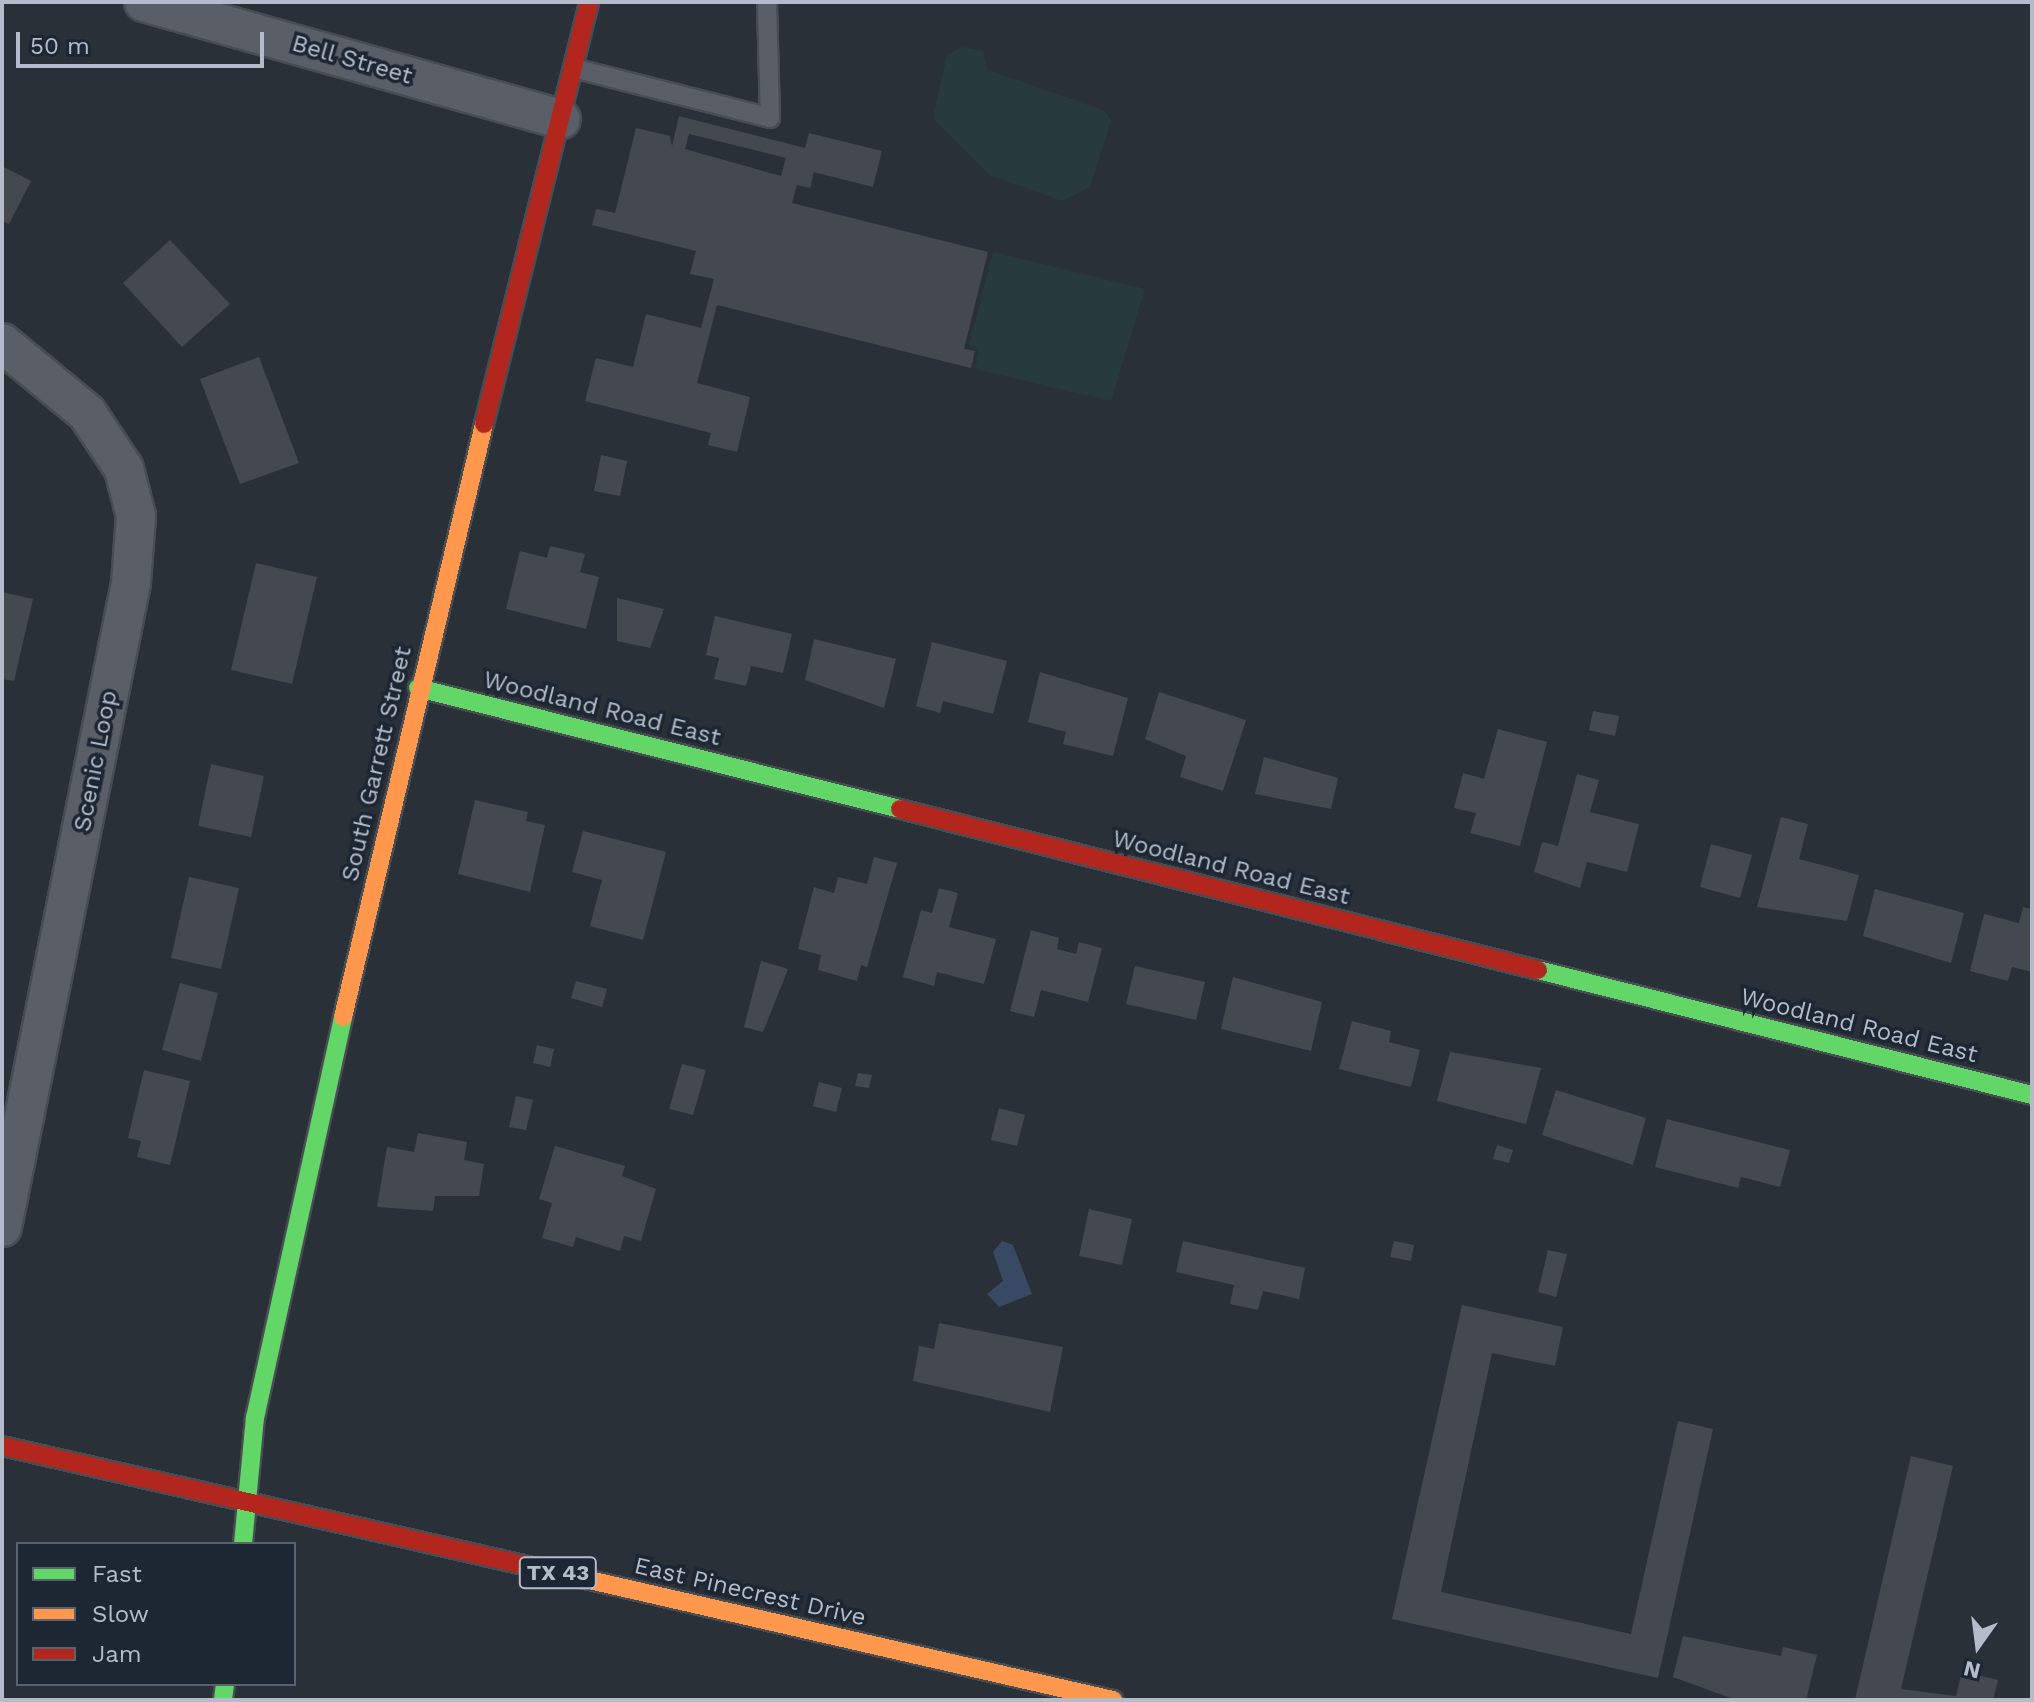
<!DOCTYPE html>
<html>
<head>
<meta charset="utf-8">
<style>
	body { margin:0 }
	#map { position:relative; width:2034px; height:1702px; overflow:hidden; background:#2a3038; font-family:"Work Sans",sans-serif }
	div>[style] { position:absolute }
	.green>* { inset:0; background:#273a3e }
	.water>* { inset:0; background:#384963 }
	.building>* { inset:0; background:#444950 }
	.roads { filter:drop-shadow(2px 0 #484c53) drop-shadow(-2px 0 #484c53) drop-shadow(0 2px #484c53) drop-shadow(0 -2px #484c53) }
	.lane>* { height:18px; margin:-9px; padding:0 9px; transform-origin:9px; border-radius:9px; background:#5a5e66 }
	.street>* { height:38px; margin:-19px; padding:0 19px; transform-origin:19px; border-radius:19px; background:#5a5e66 }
	.fast>* { height:18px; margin:-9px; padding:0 9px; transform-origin:9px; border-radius:9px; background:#63d668 }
	.slow>* { height:18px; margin:-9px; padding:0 9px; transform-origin:9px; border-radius:9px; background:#ff974d }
	.jam>* { height:18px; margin:-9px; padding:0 9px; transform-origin:9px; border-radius:9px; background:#b3261e }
	span { translate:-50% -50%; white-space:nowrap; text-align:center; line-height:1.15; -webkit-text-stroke:7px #1d2633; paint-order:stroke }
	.shield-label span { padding:2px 6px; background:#1d2633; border:2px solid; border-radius:6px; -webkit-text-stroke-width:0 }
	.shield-label { font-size:22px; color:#b4bcc9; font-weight:700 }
	.street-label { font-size:24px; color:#b4bcc9 }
	.frame { position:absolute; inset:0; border:4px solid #b4bcc9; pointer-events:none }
	.legend { position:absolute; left:16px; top:1542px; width:280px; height:144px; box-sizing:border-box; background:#1d2633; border:2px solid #59626f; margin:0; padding:10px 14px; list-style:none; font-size:24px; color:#b4bcc9 }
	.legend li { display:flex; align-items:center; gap:16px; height:40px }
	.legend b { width:40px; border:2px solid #59626f }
	.north { position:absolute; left:1938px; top:1606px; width:80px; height:80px; -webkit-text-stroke:6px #1d2633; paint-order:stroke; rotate:194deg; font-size:22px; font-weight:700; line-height:32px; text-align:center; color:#b4bcc9 }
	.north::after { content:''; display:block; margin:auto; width:28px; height:36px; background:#b4bcc9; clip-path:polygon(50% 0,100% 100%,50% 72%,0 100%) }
	.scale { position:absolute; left:16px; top:32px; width:248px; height:36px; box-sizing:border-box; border:4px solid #b4bcc9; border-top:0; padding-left:10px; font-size:24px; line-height:28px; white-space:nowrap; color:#b4bcc9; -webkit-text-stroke:6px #1d2633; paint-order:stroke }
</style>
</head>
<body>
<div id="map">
	<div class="green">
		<i style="clip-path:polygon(962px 47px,983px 51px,988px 70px,1105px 111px,1111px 121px,1090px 187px,1062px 201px,991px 176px,933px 118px,947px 55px)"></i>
		<i style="clip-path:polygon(993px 252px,1145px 289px,1111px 401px,975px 369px,979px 349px,969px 346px)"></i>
	</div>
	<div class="water">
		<i style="clip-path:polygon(1002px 1241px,1013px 1245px,1032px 1294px,999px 1307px,987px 1294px,1003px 1281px,993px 1252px)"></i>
	</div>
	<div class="building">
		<i style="clip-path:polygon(evenodd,679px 116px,805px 148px,809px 133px,882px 151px,873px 187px,814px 172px,810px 188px,797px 185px,792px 203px,988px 252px,964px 349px,975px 351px,971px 368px,717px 305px,697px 383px,750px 397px,737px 452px,708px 445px,711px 433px,585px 401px,596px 358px,633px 367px,646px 314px,701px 328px,714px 279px,690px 274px,696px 251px,592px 225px,596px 209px,615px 213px,636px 128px,670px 136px,672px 146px,679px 116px,689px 134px,786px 158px,781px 176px,685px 149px,689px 134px)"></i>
		<i style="clip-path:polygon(2px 166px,31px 181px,9px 224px,2px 221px)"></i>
		<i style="clip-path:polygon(170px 240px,230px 304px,182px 347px,123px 283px)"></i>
		<i style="clip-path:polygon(259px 357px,299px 463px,240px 484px,200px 379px)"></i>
		<i style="clip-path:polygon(601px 455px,627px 461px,620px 496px,594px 491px)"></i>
		<i style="clip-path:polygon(550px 546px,585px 554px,580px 572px,599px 577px,586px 629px,506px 609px,520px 551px,547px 558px)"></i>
		<i style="clip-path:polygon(256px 563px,317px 577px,292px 684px,231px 670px)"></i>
		<i style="clip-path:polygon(2px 592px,33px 599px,14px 681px,2px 679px)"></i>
		<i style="clip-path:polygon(617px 598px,664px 609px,650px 648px,617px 641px)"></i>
		<i style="clip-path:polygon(715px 616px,792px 634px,783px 673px,751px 666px,746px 686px,714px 679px,719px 658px,706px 655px)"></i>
		<i style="clip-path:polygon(814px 639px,896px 659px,884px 708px,805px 680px)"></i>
		<i style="clip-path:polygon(932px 642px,1007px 661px,993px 714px,943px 701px,940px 713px,916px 706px)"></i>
		<i style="clip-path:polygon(1040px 672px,1128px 698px,1113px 756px,1063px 744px,1066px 732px,1028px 722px)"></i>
		<i style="clip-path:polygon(1159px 692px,1246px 720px,1223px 791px,1180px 777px,1186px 756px,1145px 739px)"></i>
		<i style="clip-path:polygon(1593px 711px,1619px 716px,1615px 736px,1589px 730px)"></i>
		<i style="clip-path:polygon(1498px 729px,1547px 742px,1520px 846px,1470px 833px,1476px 813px,1454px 808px,1463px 773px,1484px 779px)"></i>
		<i style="clip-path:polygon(1264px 757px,1338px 778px,1331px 809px,1255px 794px)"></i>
		<i style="clip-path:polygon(211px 764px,264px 776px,251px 837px,198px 826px)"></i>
		<i style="clip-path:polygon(1577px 774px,1599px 780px,1590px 812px,1639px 824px,1627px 872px,1587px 862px,1580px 888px,1534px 872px,1542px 842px,1558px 846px)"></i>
		<i style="clip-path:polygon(475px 800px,528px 812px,526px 821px,545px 825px,530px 892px,458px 874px)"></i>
		<i style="clip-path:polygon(1781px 817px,1808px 824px,1799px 859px,1859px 875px,1847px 921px,1757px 907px)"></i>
		<i style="clip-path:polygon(583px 831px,666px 852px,643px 940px,590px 926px,602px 880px,572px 872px)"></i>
		<i style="clip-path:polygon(1711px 844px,1752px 855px,1740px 898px,1700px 887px)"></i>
		<i style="clip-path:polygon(874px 857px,897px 863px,867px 967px,861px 965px,857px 981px,818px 970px,821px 955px,798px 949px,814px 887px,834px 893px,838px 877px,867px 884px)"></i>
		<i style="clip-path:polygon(189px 877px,239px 888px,221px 969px,171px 958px)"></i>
		<i style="clip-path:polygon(939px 888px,958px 893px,949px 927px,996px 939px,984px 984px,937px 972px,934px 986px,903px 977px,921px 910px,932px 913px)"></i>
		<i style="clip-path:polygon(1875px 889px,1964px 913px,1951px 963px,1863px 936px)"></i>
		<i style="clip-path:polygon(2023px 907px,2032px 909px,2032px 972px,2012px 967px,2008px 981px,1970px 971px,1984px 914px,2019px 923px)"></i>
		<i style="clip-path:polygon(1031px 930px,1059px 938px,1057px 949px,1076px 954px,1079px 942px,1102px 948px,1088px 1002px,1041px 990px,1034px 1017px,1010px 1011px)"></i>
		<i style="clip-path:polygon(761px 961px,788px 969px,763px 1032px,744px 1027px)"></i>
		<i style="clip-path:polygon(1135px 966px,1205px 982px,1196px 1020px,1126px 1004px)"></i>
		<i style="clip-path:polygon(1233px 977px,1322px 1002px,1311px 1051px,1221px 1029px)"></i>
		<i style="clip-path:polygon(576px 981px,607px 989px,602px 1007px,571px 998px)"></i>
		<i style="clip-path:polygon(180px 983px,218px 993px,201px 1061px,162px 1050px)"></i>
		<i style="clip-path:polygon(1352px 1021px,1391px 1031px,1389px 1042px,1420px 1050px,1411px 1087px,1339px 1069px)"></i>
		<i style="clip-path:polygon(537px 1045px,554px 1049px,550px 1067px,533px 1063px)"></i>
		<i style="clip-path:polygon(1450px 1052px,1541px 1068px,1526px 1124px,1437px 1101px)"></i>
		<i style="clip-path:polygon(682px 1064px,706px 1070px,693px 1115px,669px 1109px)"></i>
		<i style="clip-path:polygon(144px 1070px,190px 1081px,170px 1165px,137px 1157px,141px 1141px,128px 1138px)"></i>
		<i style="clip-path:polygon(858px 1073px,872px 1075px,869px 1088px,855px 1086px)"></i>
		<i style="clip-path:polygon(819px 1082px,842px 1088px,836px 1112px,813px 1106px)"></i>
		<i style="clip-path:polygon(1556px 1090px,1646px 1118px,1633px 1165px,1542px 1135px)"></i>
		<i style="clip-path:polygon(516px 1096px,533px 1100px,526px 1130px,509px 1127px)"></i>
		<i style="clip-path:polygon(999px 1108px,1025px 1115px,1017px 1146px,991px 1140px)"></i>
		<i style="clip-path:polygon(1667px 1119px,1790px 1150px,1780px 1187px,1741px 1177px,1738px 1188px,1655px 1167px)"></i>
		<i style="clip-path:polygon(418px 1133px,467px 1142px,464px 1160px,484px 1164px,479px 1196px,435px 1196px,433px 1211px,377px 1207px,387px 1147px,414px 1152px)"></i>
		<i style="clip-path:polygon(1497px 1145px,1513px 1150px,1509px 1163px,1493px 1159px)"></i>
		<i style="clip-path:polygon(555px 1146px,625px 1166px,622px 1176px,656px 1189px,641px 1241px,624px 1236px,620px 1251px,576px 1237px,573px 1247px,542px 1238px,552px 1203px,539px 1199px)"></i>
		<i style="clip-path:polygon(1089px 1209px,1132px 1219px,1122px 1265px,1079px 1256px)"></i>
		<i style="clip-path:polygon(1183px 1241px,1305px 1268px,1299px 1299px,1263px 1291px,1258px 1310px,1230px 1304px,1234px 1285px,1176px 1272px)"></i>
		<i style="clip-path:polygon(1394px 1241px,1414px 1245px,1411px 1261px,1390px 1257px)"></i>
		<i style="clip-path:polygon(1548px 1250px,1567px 1254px,1556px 1297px,1538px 1292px)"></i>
		<i style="clip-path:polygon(1462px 1305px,1563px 1327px,1555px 1366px,1492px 1353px,1441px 1592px,1631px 1634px,1678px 1421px,1713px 1429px,1658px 1678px,1392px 1619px)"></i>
		<i style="clip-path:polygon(939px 1323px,1063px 1347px,1050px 1412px,913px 1381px,919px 1346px,934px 1349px)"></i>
		<i style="clip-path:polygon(1911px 1456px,1953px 1466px,1901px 1689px,1956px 1696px,1962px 1671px,1998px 1680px,1993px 1700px,1855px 1700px)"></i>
		<i style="clip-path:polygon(1683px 1636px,1781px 1656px,1783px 1647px,1817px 1655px,1806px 1700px,1736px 1700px,1673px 1677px)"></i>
	</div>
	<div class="roads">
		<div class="lane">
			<i style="left:573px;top:68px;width:203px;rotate:14.2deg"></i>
			<i style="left:770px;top:118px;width:116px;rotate:-91.5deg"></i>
		</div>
		<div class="street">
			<i style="left:144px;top:2px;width:433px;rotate:15.7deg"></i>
			<i style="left:2px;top:343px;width:110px;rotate:39.5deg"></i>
			<i style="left:87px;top:413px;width:67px;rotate:56.5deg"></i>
			<i style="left:124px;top:469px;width:49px;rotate:75.7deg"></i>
			<i style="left:136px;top:516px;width:67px;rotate:94.3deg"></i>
			<i style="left:131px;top:583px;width:657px;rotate:101.33deg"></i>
		</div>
		<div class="fast">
			<i style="left:418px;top:688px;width:497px;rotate:14.1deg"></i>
			<i style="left:1538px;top:970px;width:510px;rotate:14.2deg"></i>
			<i style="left:243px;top:1544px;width:127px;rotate:-84.6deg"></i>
			<i style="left:255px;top:1418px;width:411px;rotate:-77.6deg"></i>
			<i style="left:223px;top:1700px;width:16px;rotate:-83deg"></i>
		</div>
		<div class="slow">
			<i style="left:343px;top:1017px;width:610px;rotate:-76.62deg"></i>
			<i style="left:585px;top:1579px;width:542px;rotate:12.91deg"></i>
		</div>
		<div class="jam">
			<i style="left:484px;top:424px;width:435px;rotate:-76deg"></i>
			<i style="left:900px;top:809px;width:658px;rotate:14.16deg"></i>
			<i style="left:2px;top:1446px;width:598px;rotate:12.85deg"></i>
		</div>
	</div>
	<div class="shield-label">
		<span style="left:558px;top:1573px">TX 43</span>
	</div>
	<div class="street-label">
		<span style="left:352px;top:60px;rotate:16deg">Bell Street</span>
		<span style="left:602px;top:709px;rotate:14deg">Woodland Road East</span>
		<span style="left:96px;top:761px;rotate:-79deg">Scenic Loop</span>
		<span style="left:377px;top:764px;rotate:-77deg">South Garrett Street</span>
		<span style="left:1231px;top:868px;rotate:14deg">Woodland Road East</span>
		<span style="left:1859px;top:1026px;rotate:14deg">Woodland Road East</span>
		<span style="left:750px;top:1592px;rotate:13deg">East Pinecrest Drive</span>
	</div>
	<div class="frame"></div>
	<ul class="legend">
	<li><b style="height:10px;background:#63d668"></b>Fast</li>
	<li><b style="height:10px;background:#ff974d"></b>Slow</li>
	<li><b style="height:10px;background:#b3261e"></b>Jam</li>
	</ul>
	<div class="north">N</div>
	<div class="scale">50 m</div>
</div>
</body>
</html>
